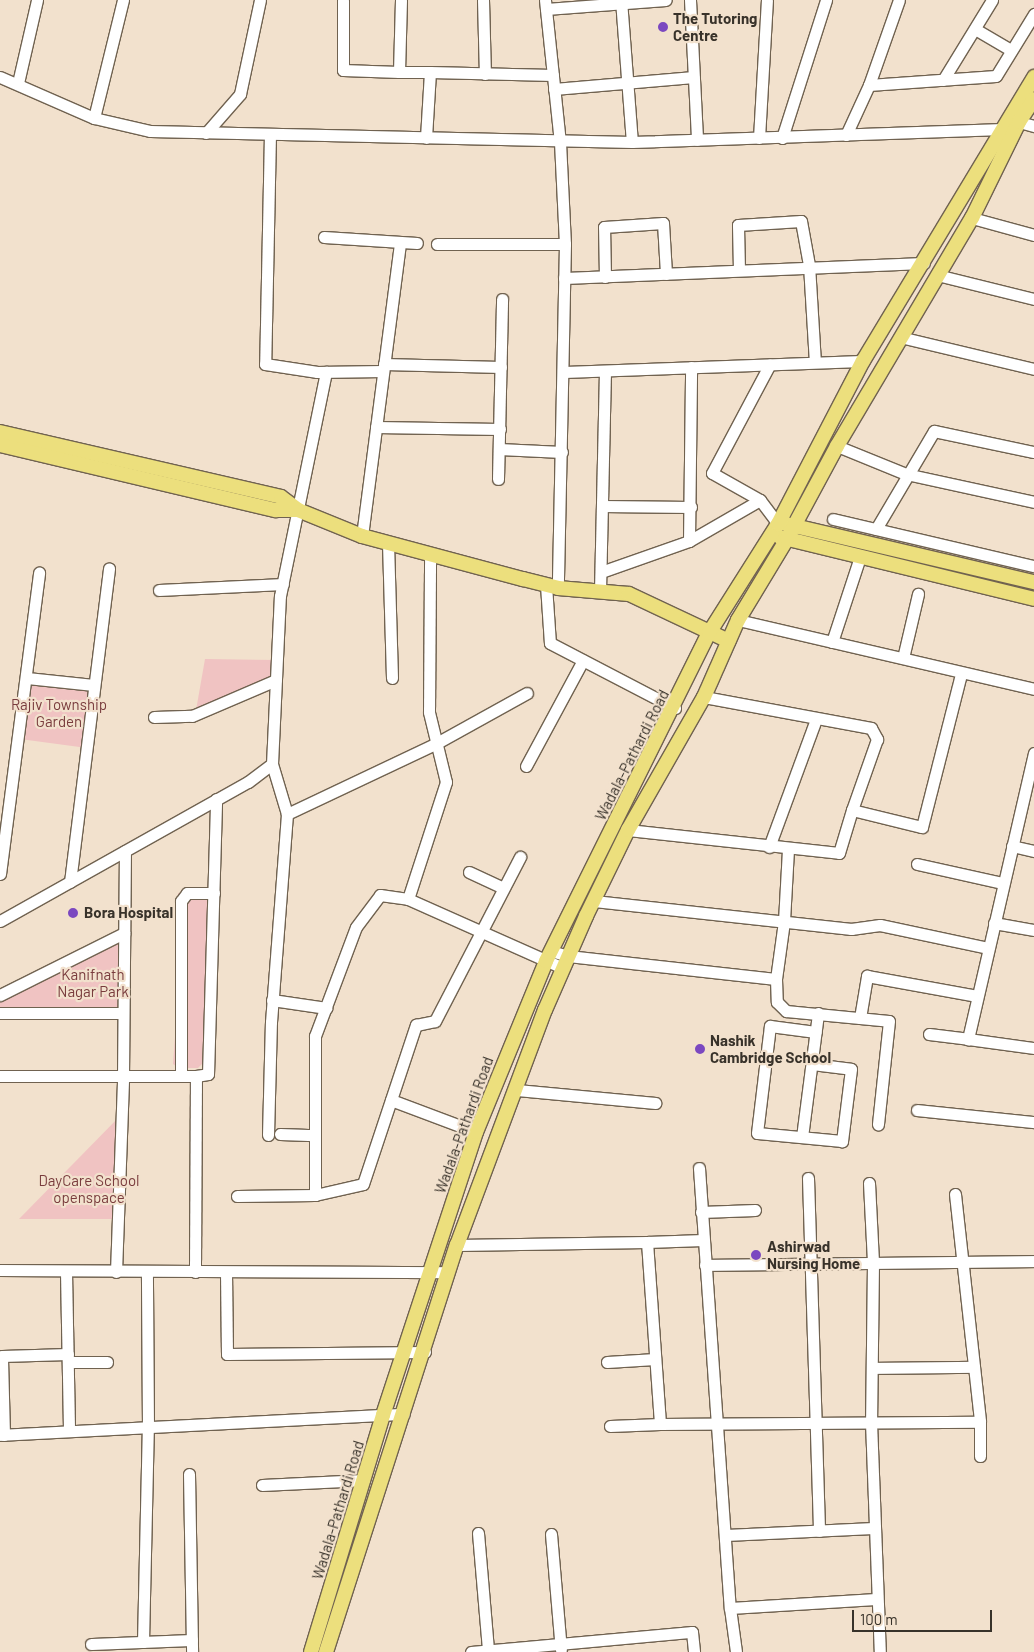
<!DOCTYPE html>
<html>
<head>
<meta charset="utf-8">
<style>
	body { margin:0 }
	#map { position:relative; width:1034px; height:1652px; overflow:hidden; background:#f2e1cd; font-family:Barlow,sans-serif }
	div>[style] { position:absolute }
	.green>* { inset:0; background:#f0c3c2 }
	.roads { filter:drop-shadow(1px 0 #706250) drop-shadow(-1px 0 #706250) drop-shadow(0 1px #706250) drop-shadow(0 -1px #706250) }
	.minor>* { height:11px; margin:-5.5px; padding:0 5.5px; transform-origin:5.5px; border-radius:5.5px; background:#fff }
	.major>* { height:14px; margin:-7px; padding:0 7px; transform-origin:7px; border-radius:7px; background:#ecdf7d }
	.dots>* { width:14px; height:14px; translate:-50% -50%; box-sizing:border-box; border:2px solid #f2e1cd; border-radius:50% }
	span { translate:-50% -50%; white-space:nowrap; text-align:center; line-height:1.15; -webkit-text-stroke:4.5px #f2e1cd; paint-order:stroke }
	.poi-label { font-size:15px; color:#38322a; font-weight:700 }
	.left { translate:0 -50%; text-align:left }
	.park-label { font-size:15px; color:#793c3d }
	.street-label { font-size:15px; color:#38322a }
	.scale { position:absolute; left:852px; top:1610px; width:140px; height:22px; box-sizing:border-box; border:2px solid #38322a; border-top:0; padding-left:6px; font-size:15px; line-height:18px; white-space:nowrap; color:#38322a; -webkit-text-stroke:4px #f2e1cd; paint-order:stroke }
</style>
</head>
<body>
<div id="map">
	<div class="green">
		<i style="clip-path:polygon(205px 659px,277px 660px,276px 680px,195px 716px)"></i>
		<i style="clip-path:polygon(27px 678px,94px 685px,87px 748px,20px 739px)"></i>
		<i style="clip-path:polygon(209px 892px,202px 1064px,198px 1068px,179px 1068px,173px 1064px,178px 996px,178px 893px)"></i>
		<i style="clip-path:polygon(124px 933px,123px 1013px,0 1013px,0 995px)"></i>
		<i style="clip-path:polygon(122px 1114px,118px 1219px,19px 1219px)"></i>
	</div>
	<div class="roads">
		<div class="minor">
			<i style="left:343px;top:0;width:70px;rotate:90deg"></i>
			<i style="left:343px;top:70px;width:56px;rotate:2deg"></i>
			<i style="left:401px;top:0;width:72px;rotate:91.6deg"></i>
			<i style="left:399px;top:72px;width:31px"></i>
			<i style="left:430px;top:72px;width:66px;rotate:93.5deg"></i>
			<i style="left:483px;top:0;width:74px;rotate:88.5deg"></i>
			<i style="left:545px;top:0;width:143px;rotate:84deg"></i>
			<i style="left:560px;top:142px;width:102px;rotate:87.2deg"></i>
			<i style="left:565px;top:244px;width:344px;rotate:91.2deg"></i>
			<i style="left:621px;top:0;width:142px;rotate:85.6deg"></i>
			<i style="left:690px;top:0;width:140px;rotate:87.1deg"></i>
			<i style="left:546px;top:9px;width:120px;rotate:-4.3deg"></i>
			<i style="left:975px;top:29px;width:42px;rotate:30.3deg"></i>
			<i style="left:430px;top:72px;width:123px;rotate:1.4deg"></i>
			<i style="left:0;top:77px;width:103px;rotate:23.6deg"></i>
			<i style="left:94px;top:118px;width:57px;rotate:13.1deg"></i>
			<i style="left:150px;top:131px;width:482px;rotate:1.3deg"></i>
			<i style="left:632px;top:142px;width:378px;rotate:-2deg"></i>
			<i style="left:943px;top:80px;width:94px;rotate:-58.5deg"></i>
			<i style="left:18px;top:83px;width:85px;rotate:-77.1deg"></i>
			<i style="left:869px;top:85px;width:127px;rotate:-4.1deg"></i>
			<i style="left:996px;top:76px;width:73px;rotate:-58.5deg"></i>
			<i style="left:554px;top:89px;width:140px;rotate:-4.9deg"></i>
			<i style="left:94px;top:118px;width:122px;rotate:-76.2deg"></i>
			<i style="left:1019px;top:122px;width:16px;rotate:15deg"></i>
			<i style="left:206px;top:133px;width:52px;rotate:-48.9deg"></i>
			<i style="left:240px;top:94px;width:96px;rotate:-78deg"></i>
			<i style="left:270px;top:134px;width:230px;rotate:91.2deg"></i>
			<i style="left:265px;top:364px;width:53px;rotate:8.7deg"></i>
			<i style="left:317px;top:372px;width:66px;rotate:-0.9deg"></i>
			<i style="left:846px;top:135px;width:55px;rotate:-65.3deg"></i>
			<i style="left:869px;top:85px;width:90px;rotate:-70.6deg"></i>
			<i style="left:759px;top:138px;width:138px;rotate:-86.7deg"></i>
			<i style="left:782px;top:138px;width:145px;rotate:-72.3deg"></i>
			<i style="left:972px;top:218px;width:64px;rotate:15.3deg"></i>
			<i style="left:324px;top:237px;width:93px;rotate:3.7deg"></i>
			<i style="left:437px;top:244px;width:128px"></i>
			<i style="left:739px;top:270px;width:45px;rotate:-91.3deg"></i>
			<i style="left:738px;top:225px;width:63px;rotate:-3.6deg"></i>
			<i style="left:801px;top:221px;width:45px;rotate:79.7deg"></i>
			<i style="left:809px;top:265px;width:97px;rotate:86.5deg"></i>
			<i style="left:937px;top:275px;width:100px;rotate:13.9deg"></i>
			<i style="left:605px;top:277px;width:50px;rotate:-91.1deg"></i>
			<i style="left:604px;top:227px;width:59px;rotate:-3.9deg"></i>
			<i style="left:663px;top:223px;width:51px;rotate:86.6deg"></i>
			<i style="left:564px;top:278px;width:360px;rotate:-2.4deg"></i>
			<i style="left:900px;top:337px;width:138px;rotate:13.4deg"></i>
			<i style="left:384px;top:364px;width:117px;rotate:1.5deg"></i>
			<i style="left:563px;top:372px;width:300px;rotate:-2.1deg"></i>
			<i style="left:376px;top:427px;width:124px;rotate:0.9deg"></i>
			<i style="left:837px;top:446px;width:74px;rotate:22.1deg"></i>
			<i style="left:906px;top:474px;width:131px;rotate:12.3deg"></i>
			<i style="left:499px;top:449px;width:63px;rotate:2.7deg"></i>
			<i style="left:498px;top:479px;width:180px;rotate:-88.7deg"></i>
			<i style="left:760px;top:500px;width:55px;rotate:-150.6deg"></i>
			<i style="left:712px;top:473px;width:123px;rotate:-62deg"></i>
			<i style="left:602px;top:506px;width:89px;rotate:0.6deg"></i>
			<i style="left:833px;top:519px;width:206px;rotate:13.2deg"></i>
			<i style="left:876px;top:529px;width:114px;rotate:-59.4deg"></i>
			<i style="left:934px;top:431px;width:102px;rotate:11.9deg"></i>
			<i style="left:362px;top:536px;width:296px;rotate:-82.6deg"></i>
			<i style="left:689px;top:541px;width:174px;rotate:-89.3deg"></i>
			<i style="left:388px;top:543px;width:135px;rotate:88.3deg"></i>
			<i style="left:601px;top:572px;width:93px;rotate:-19.4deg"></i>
			<i style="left:689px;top:541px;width:82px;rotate:-30deg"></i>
			<i style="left:760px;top:500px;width:30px;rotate:53deg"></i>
			<i style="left:546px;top:585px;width:58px;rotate:86.1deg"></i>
			<i style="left:550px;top:643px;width:141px;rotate:27.5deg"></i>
			<i style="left:159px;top:590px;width:124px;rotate:-2.8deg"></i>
			<i style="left:600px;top:591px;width:220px;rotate:-88.7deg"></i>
			<i style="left:738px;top:620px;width:304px;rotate:13.1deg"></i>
			<i style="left:832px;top:642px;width:89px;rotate:-71.8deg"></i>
			<i style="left:903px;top:658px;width:66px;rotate:-76.8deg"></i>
			<i style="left:27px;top:678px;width:67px;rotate:6deg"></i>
			<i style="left:704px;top:697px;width:170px;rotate:10.5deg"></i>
			<i style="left:871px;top:728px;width:13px;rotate:61deg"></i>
			<i style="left:877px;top:739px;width:75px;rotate:109.4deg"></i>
			<i style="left:154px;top:717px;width:38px;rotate:-2deg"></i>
			<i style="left:192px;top:716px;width:91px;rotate:-23.2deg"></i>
			<i style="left:1034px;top:753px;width:294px;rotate:103deg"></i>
			<i style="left:968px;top:1039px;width:67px;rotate:7.8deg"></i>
			<i style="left:526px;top:766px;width:120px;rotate:-61.7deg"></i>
			<i style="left:287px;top:814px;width:164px;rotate:-25.3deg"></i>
			<i style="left:435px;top:744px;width:105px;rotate:-29deg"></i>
			<i style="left:628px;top:830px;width:212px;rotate:6.2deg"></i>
			<i style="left:839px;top:853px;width:45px;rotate:-73.2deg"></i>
			<i style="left:852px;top:810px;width:72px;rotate:13.7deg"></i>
			<i style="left:922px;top:827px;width:158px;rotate:-75.7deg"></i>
			<i style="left:1012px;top:846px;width:23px;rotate:13deg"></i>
			<i style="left:769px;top:847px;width:136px;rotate:-69.8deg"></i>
			<i style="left:917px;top:864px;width:88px;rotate:12.5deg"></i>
			<i style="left:469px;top:872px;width:38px;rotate:25deg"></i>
			<i style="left:0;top:874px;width:304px;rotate:-82.6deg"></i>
			<i style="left:70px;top:882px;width:316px;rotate:-82.9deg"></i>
			<i style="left:408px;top:899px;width:123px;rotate:-72deg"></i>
			<i style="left:446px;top:782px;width:72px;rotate:-103.7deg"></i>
			<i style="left:429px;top:712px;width:158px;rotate:-89.6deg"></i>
			<i style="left:594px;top:901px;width:259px;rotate:6.2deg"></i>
			<i style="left:851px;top:929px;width:29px;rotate:-8deg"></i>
			<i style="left:880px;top:925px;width:110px;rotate:12deg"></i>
			<i style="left:0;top:921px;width:284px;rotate:-29.3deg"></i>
			<i style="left:248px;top:782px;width:30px;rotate:-37deg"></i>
			<i style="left:272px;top:764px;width:168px;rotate:-87.3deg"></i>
			<i style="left:280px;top:596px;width:229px;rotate:-78.4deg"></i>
			<i style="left:994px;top:923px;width:41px;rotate:9.9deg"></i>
			<i style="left:551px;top:951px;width:18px;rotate:16deg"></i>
			<i style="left:568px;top:956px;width:209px;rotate:6.3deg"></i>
			<i style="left:776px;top:979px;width:23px;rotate:88deg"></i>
			<i style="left:777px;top:1002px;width:13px;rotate:45deg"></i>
			<i style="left:786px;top:1011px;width:103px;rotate:5.5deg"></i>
			<i style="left:889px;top:1021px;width:104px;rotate:96.1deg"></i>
			<i style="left:776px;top:979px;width:59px;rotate:-82.1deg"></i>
			<i style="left:784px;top:921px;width:72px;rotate:-86.8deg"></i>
			<i style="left:0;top:995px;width:139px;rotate:-26.6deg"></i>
			<i style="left:272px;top:1000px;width:55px;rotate:8.4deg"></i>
			<i style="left:0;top:1013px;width:123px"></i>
			<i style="left:860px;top:1018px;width:43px;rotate:-80.5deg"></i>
			<i style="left:867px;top:976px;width:112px;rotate:10.3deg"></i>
			<i style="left:929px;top:1034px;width:39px;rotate:7deg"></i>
			<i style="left:812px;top:1064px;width:39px;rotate:7deg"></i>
			<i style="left:851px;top:1069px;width:73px;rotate:97.1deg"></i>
			<i style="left:842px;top:1141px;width:85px;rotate:-174.6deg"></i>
			<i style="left:757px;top:1133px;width:108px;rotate:-83.1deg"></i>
			<i style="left:770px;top:1026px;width:46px;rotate:7.4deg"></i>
			<i style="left:0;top:1076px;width:196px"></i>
			<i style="left:196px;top:1076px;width:196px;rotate:90.3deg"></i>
			<i style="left:181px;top:1076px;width:175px;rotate:-90deg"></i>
			<i style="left:181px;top:901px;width:10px;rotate:-53deg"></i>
			<i style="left:187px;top:893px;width:27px"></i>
			<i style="left:196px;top:1076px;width:12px;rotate:-9deg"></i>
			<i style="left:208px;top:1074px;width:275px;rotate:-88.3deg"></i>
			<i style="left:517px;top:1090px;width:139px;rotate:5.4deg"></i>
			<i style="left:391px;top:1100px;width:91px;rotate:20.6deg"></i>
			<i style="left:917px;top:1110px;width:118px;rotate:5.9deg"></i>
			<i style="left:280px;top:1134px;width:35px;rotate:2deg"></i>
			<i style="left:268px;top:1135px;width:113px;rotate:-88.5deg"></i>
			<i style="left:271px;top:1022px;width:209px;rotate:-85.6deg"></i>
			<i style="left:287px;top:814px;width:52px;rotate:-106.7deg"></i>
			<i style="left:802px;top:1137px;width:125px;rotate:-82.6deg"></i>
			<i style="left:699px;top:1168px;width:441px;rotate:86deg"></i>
			<i style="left:730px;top:1608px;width:146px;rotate:-3.5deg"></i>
			<i style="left:808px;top:1178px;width:353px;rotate:88.2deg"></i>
			<i style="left:869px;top:1183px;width:80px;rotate:87.1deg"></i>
			<i style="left:873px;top:1263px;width:159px;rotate:90.7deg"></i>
			<i style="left:871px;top:1422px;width:230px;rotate:87.8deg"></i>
			<i style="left:955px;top:1194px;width:229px;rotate:83.7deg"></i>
			<i style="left:980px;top:1422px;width:34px;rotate:90deg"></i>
			<i style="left:315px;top:1195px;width:159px;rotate:-90deg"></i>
			<i style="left:315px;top:1036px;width:116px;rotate:-69.4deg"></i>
			<i style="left:356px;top:927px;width:40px;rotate:-53deg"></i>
			<i style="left:380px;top:895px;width:28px;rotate:8deg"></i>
			<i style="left:408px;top:899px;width:170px;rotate:24deg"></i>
			<i style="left:237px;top:1196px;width:78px;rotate:-0.7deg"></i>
			<i style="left:315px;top:1195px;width:49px;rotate:-12.9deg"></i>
			<i style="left:363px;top:1184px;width:168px;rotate:-71.6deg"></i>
			<i style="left:416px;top:1025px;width:19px;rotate:-12deg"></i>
			<i style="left:435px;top:1021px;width:185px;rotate:-62.6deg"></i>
			<i style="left:701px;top:1212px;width:54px;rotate:-2.1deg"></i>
			<i style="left:647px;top:1242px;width:56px;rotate:-2deg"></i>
			<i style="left:457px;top:1245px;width:190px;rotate:-0.9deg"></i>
			<i style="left:647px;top:1242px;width:182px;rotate:85.9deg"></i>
			<i style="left:660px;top:1424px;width:320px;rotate:-0.4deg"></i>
			<i style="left:705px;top:1265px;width:329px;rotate:-0.7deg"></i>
			<i style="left:0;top:1270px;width:448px;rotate:0.3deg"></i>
			<i style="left:66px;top:1272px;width:159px;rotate:88.9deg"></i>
			<i style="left:116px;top:1272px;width:195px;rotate:-87.9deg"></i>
			<i style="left:123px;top:1077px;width:226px;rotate:-89.5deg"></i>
			<i style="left:226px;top:1272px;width:82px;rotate:89.3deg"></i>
			<i style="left:227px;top:1354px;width:198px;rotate:-0.6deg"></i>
			<i style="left:68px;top:1362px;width:39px"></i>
			<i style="left:607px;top:1362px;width:48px;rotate:-3.6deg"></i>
			<i style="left:872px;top:1368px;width:102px;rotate:-0.6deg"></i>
			<i style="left:610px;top:1426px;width:50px;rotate:-2.3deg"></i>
			<i style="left:0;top:1435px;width:404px;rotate:-3deg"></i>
			<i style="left:4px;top:1435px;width:79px;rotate:-91.5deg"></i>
			<i style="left:2px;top:1356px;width:66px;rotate:-1.7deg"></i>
			<i style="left:189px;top:1474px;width:178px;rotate:89deg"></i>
			<i style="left:262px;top:1485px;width:102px;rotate:-2.8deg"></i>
			<i style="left:478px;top:1533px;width:117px;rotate:85.1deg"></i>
			<i style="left:551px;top:1534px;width:116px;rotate:85.1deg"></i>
			<i style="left:726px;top:1535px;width:147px;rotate:-2.7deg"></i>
			<i style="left:730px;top:1608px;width:44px;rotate:82.2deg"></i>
			<i style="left:143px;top:1642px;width:215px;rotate:-88.7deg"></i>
			<i style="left:148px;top:1427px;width:155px;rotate:-90.4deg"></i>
			<i style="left:91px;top:1644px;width:101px;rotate:-2.3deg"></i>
			<i style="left:471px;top:1652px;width:222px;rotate:-5.2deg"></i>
			<i style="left:692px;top:1632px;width:20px;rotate:84deg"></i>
		</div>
		<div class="major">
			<i style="left:0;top:432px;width:288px;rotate:13deg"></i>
			<i style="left:281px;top:497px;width:21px;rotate:37deg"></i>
			<i style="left:298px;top:510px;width:69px;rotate:22.1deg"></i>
			<i style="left:362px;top:536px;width:167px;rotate:15deg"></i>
			<i style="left:523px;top:579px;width:36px;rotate:14deg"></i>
			<i style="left:558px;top:588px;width:71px;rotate:4.8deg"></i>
			<i style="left:629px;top:594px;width:110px;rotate:25.2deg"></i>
			<i style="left:0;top:445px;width:284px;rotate:13.3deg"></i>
			<i style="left:276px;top:510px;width:22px"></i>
			<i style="left:786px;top:524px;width:255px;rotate:13.2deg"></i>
			<i style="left:780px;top:537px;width:261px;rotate:13.7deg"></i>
			<i style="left:311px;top:1652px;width:248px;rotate:-73.1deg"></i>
			<i style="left:383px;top:1415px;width:298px;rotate:-71.8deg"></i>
			<i style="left:476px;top:1132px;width:185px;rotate:-67.7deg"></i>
			<i style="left:546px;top:961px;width:366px;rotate:-63.6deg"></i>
			<i style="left:709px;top:633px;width:129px;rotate:-57.7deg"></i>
			<i style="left:778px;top:524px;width:184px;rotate:-62.5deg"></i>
			<i style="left:863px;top:361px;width:332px;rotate:-58.9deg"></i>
			<i style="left:326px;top:1652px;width:428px;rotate:-72.2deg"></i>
			<i style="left:457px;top:1245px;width:251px;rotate:-69.5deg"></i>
			<i style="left:545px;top:1010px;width:103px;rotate:-66.4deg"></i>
			<i style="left:586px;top:916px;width:96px;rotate:-64deg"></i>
			<i style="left:628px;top:830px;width:153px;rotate:-60.3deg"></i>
			<i style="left:704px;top:697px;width:84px;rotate:-66.2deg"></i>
			<i style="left:738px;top:620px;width:95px;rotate:-58.8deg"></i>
			<i style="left:787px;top:539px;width:106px;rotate:-61.7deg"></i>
			<i style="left:837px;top:446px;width:265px;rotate:-59.4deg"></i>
			<i style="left:972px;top:218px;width:107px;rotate:-63.9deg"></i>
			<i style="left:1019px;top:122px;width:27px;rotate:-57deg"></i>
		</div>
	</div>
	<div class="dots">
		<i style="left:663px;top:27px;background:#7b48c0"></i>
		<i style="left:73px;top:913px;background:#7b48c0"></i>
		<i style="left:700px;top:1049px;background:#7b48c0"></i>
		<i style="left:756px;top:1255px;background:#7b48c0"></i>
	</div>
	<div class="poi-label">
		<span class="left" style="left:673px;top:27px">The Tutoring<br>Centre</span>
		<span class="left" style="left:84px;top:913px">Bora Hospital</span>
		<span class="left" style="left:710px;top:1049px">Nashik<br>Cambridge School</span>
		<span class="left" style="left:767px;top:1255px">Ashirwad<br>Nursing Home</span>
	</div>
	<div class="park-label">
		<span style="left:59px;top:713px">Rajiv Township<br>Garden</span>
		<span style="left:93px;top:983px">Kanifnath<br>Nagar Park</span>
		<span style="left:89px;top:1189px">DayCare School<br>openspace</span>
	</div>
	<div class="street-label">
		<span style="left:632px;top:755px;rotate:-63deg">Wadala-Pathardi Road</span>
		<span style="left:464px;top:1125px;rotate:-70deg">Wadala-Pathardi Road</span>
		<span style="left:338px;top:1510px;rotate:-73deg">Wadala-Pathardi Road</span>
	</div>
	<div class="scale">100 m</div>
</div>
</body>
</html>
